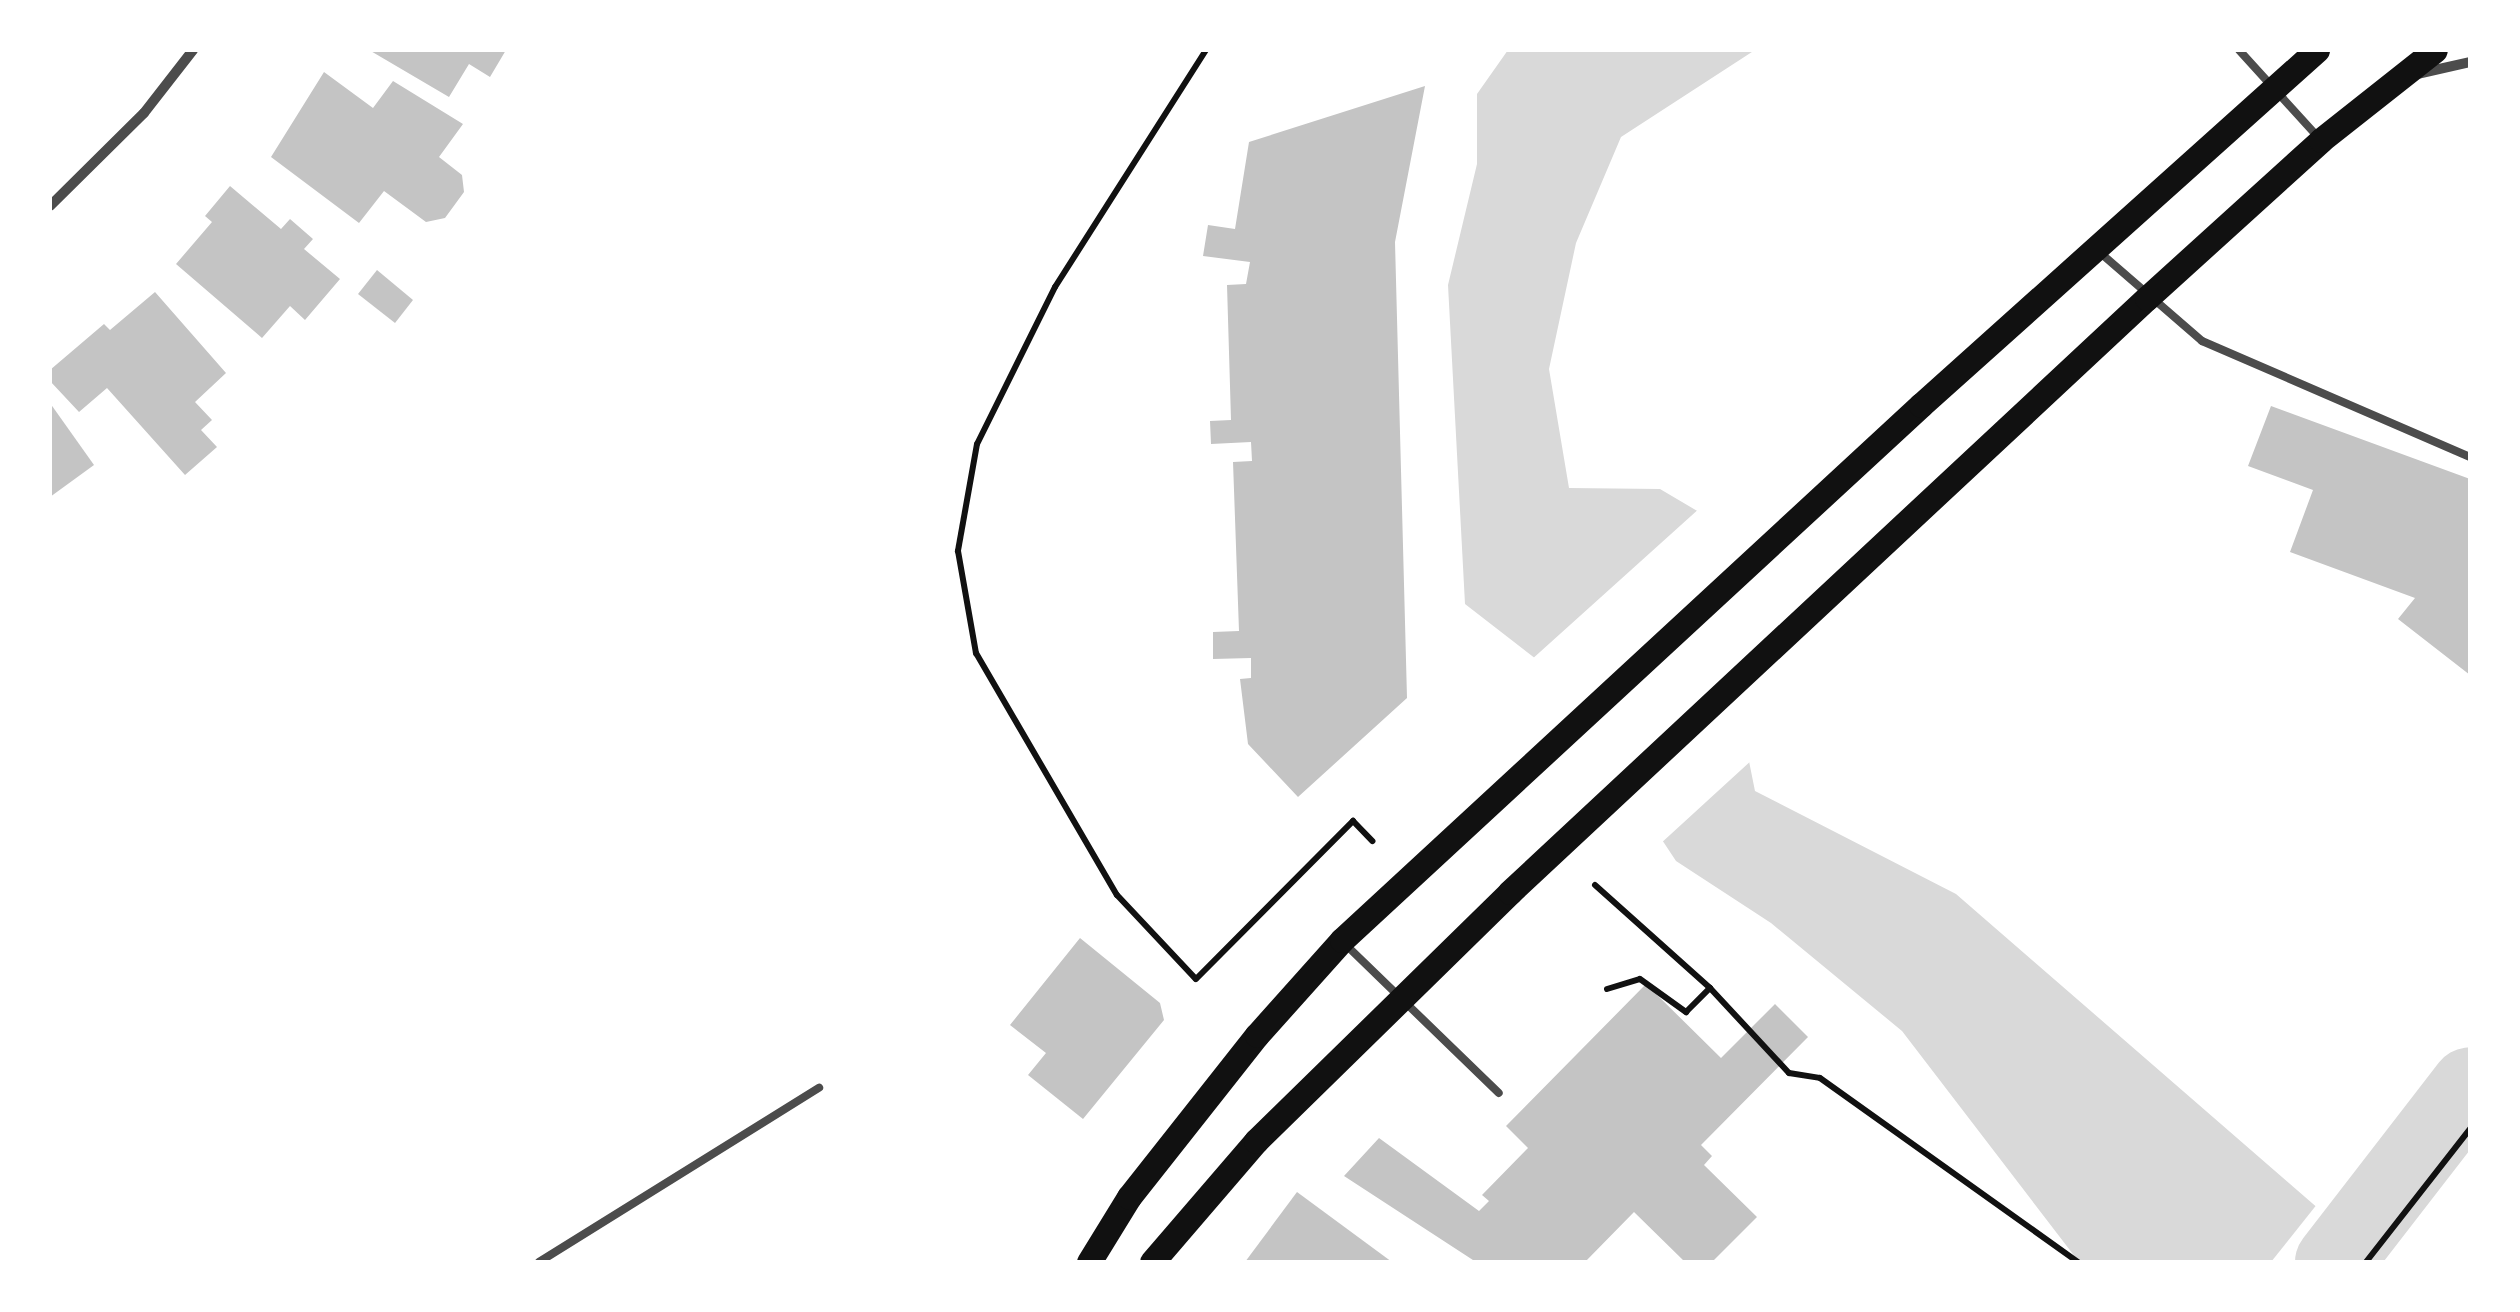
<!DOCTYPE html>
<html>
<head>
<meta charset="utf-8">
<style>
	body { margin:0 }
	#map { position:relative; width:2520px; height:1312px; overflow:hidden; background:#fff; font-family:"Golos Text",sans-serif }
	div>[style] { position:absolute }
	.water>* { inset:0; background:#d9d9d9 }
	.pier>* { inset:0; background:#fff }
	.canal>* { height:78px; margin:-39px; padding:0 39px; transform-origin:39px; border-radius:39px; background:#d9d9d9 }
	.building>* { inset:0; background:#c4c4c4 }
	.path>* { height:6px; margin:-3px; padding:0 3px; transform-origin:3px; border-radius:3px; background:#111 }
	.service>* { height:8px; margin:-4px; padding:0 4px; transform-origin:4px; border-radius:4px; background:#4c4c4c }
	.minor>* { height:10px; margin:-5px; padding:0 5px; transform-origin:5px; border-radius:5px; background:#4c4c4c }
	.primary>* { height:25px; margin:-12.5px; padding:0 12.5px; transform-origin:12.5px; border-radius:12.5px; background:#111 }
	span { translate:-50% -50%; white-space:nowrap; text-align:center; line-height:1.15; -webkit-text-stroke:8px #fff; paint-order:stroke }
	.frame { position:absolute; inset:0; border:52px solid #fff; pointer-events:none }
</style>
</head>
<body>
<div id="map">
	<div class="water">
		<i style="clip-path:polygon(1508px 50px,1755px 50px,1621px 137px,1576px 243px,1549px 369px,1569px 488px,1660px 489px,1699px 512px,1755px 791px,1956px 894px,2380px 1262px,2079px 1262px,1902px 1031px,1771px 923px,1676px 861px,1549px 669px,1465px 604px,1448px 285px,1477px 164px,1477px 94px)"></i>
	</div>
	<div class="pier">
		<i style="clip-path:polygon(1701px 507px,1753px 759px,1659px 845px,1545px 673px,1530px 661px)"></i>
		<i style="clip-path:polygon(2318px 1203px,2381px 1256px,2377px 1262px,2271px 1262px)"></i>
	</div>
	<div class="canal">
		<i style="left:2334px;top:1262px;width:222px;rotate:-52.3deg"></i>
	</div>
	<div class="building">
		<i style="clip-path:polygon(369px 50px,506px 50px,490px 77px,469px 64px,449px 97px)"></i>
		<i style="clip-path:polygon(324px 72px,373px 108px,393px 81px,463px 124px,439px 157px,462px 175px,464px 192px,445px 218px,426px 222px,384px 191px,359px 223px,271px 157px)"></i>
		<i style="clip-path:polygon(1425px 86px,1395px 242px,1407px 698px,1298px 797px,1248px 744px,1240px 679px,1251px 678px,1251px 658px,1213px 659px,1213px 632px,1239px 631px,1233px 462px,1252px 461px,1251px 442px,1211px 444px,1210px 421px,1231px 420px,1227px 285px,1246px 284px,1250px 262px,1203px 256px,1208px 225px,1235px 229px,1249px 142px)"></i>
		<i style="clip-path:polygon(230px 186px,281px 229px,290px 219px,313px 239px,304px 249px,340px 279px,305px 320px,290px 306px,262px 338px,176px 264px,212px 222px,205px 216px)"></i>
		<i style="clip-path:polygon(377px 270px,413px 300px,395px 323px,358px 294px)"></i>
		<i style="clip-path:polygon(155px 292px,226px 373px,195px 402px,212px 420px,201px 430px,217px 447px,185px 475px,107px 388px,79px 412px,50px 381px,50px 370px,104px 324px,110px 330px)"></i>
		<i style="clip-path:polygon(50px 403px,94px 465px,50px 497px)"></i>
		<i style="clip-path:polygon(2271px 406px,2470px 479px,2470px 675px,2398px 619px,2415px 598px,2290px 552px,2313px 490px,2248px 466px)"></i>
		<i style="clip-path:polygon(1080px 938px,1160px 1003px,1164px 1020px,1083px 1119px,1028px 1075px,1046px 1053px,1010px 1025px)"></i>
		<i style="clip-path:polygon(1646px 984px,1721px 1058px,1775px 1004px,1808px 1037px,1701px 1145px,1712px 1156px,1704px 1165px,1757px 1217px,1712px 1262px,1685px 1262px,1634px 1212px,1585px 1262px,1476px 1262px,1344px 1176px,1379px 1138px,1479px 1211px,1489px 1201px,1482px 1195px,1528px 1148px,1506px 1126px)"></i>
		<i style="clip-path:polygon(1297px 1192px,1392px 1262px,1245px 1262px)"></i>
	</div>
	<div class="path">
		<i style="left:1206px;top:50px;width:281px;rotate:122.5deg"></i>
		<i style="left:1055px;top:287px;width:175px;rotate:116.4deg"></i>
		<i style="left:977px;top:444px;width:109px;rotate:100.1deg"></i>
		<i style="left:958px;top:551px;width:104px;rotate:80deg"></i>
		<i style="left:976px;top:653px;width:280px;rotate:59.8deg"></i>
		<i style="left:1117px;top:895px;width:115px;rotate:46.8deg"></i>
		<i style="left:1196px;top:979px;width:223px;rotate:-45.2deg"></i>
		<i style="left:1353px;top:821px;width:28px;rotate:46deg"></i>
		<i style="left:1595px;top:885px;width:154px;rotate:41.8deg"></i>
		<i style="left:1710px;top:988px;width:116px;rotate:47.1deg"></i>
		<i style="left:1789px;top:1073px;width:31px;rotate:9deg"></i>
		<i style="left:1820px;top:1078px;width:317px;rotate:35.5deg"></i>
		<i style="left:1607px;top:989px;width:34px;rotate:-17deg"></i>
		<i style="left:1640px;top:979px;width:57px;rotate:35.7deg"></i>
		<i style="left:1686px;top:1012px;width:34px;rotate:-45deg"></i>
		<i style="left:2366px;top:1262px;width:169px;rotate:-52deg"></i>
	</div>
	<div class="service">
		<i style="left:2239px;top:50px;width:116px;rotate:47.8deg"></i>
		<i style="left:2097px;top:250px;width:139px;rotate:40.9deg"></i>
		<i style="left:2202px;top:341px;width:292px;rotate:23.4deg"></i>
		<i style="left:1345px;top:944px;width:214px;rotate:44.1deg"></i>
		<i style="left:539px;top:1262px;width:330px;rotate:-31.9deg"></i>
	</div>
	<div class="minor">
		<i style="left:2417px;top:74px;width:54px;rotate:-12.8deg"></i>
		<i style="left:50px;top:206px;width:132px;rotate:-44.7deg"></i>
		<i style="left:144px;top:113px;width:80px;rotate:-52.1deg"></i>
	</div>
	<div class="primary">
		<i style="left:1089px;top:1262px;width:76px;rotate:-58.4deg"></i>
		<i style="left:1129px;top:1197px;width:206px;rotate:-51.7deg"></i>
		<i style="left:1257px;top:1035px;width:127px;rotate:-48.2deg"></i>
		<i style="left:1342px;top:940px;width:788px;rotate:-42.74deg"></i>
		<i style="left:1921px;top:405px;width:532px;rotate:-41.88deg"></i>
		<i style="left:1152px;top:1262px;width:160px;rotate:-49.3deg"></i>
		<i style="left:1256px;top:1141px;width:356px;rotate:-44.4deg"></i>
		<i style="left:1510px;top:892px;width:871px;rotate:-43deg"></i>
		<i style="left:2147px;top:298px;width:235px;rotate:-42.2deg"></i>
		<i style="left:2321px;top:140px;width:145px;rotate:-38.3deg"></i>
	</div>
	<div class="frame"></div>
</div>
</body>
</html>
